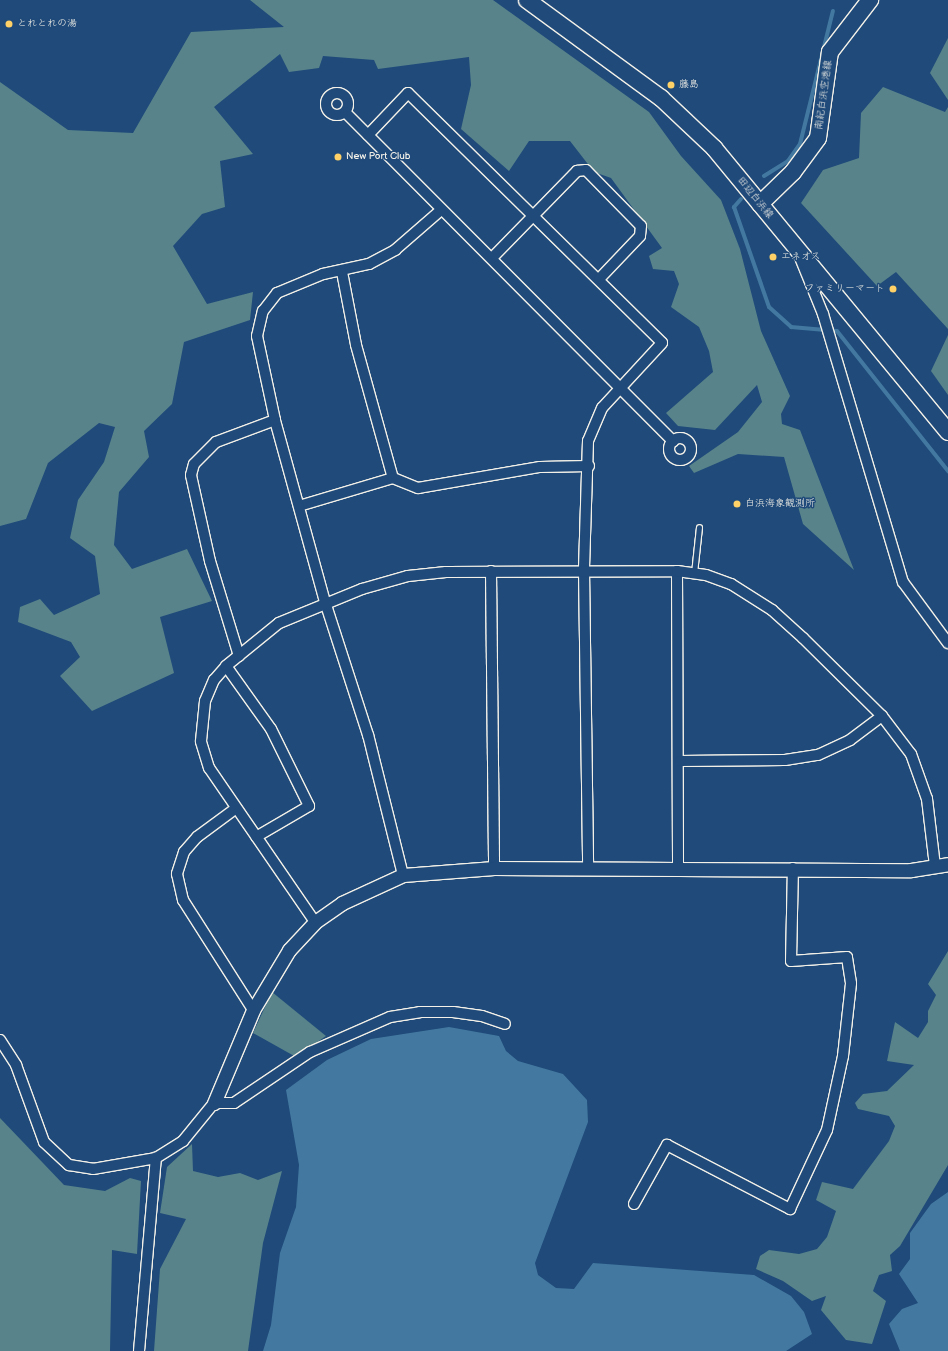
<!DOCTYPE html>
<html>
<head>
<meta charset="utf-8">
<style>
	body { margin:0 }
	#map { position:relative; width:948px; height:1351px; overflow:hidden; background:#1f4a7a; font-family:"Balsamiq Sans","Klee One",sans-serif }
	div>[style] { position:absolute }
	.green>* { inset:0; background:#58838a }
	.water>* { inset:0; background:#4379a0 }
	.stream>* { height:4px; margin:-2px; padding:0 2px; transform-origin:2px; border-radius:2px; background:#4379a0 }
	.roads { filter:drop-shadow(1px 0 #f4f1e8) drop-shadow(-1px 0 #f4f1e8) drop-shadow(0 1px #f4f1e8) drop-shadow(0 -1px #f4f1e8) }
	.service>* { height:5px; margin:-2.5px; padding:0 2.5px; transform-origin:2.5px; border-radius:2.5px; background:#1f4a7a }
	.minor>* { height:10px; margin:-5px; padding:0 5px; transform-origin:5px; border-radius:5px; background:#1f4a7a }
	.minor>.ring { margin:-5px; padding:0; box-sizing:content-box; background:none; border:10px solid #1f4a7a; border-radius:50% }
	.tertiary>* { height:13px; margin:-6.5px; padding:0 6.5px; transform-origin:6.5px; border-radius:6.5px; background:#1f4a7a }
	.primary>* { height:16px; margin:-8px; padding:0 8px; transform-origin:8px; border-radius:8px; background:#1f4a7a }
	.dots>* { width:11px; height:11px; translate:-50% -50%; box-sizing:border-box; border:2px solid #1f4a7a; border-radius:50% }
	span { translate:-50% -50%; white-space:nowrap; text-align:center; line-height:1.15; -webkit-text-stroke:3px #1f4a7a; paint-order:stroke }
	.poi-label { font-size:10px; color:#f4f1e8 }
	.left { translate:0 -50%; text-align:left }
	.right { translate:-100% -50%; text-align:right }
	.street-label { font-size:10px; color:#f4f1e8 }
</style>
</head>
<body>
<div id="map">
	<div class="green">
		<i style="clip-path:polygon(250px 0,493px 0,649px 112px,681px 156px,721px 200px,740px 249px,761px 331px,790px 396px,781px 414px,782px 424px,800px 430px,854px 570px,803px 524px,784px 457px,738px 454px,694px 473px,689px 466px,738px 432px,762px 402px,757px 385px,715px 430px,678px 426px,666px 413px,713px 372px,709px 351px,699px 327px,671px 307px,679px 284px,674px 271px,653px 269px,649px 256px,662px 248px,611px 178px,594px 172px,570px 141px,529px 141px,509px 171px,461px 129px,471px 85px,469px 57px,378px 69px,374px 60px,323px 56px,319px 68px,289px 72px,280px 54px,214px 107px,253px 154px,220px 161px,225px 207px,202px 214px,173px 246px,207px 304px,253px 292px,250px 320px,184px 342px,172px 404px,144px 431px,149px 457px,119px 492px,114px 545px,132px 569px,187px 549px,212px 601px,160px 617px,174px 673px,92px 711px,60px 676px,80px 657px,71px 642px,18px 622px,20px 607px,40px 599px,54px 615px,100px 594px,95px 556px,70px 538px,78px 500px,104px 462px,115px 427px,99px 423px,48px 463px,26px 519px,0 526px,0 82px,68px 130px,133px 133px,191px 32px,284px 27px)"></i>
		<i style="clip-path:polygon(948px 38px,948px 100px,930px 73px)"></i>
		<i style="clip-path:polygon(883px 87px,945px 112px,948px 107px,948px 329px,896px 272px,877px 286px,801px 203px,823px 170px,859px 158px,861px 113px)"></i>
		<i style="clip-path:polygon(948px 335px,948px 395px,931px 371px)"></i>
		<i style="clip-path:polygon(948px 951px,948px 1165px,900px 1246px,890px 1255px,892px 1271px,879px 1275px,873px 1291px,886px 1301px,872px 1344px,846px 1340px,821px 1310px,826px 1296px,812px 1301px,783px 1281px,756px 1269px,760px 1256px,769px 1250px,799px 1254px,817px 1249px,827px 1237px,836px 1211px,816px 1200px,822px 1182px,853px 1189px,889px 1141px,895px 1126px,889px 1116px,858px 1109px,855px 1103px,863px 1094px,887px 1091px,914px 1065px,887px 1061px,895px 1022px,918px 1038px,928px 1022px,928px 1011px,936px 995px,928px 984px)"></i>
		<i style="clip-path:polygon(272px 992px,326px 1036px,296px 1057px,253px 1033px)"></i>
		<i style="clip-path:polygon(0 1118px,64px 1185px,105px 1191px,130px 1178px,141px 1181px,137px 1254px,112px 1250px,110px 1351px,0 1351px)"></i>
		<i style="clip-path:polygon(192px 1144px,193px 1171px,218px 1177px,240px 1173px,258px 1180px,282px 1171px,263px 1243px,248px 1351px,154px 1351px,160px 1269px,186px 1219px,160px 1213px,167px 1167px)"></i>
	</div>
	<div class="water">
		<i style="clip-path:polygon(449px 1027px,499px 1036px,506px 1051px,518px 1061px,563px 1074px,587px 1100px,588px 1122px,535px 1263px,538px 1275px,556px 1288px,574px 1289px,593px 1263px,754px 1275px,791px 1296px,804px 1312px,812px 1334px,786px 1351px,263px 1351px,271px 1325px,280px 1253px,296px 1207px,299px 1165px,286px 1090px,327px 1060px,371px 1039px)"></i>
		<i style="clip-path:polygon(948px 1192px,948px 1351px,900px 1351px,889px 1324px,902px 1309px,918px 1303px,899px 1274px,910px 1259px,910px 1233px,931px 1204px)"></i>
	</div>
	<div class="stream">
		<i style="left:764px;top:176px;width:28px;rotate:-32deg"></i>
		<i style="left:788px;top:161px;width:21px;rotate:-55deg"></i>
		<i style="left:800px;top:144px;width:137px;rotate:-76.1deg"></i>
		<i style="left:741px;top:199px;width:11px;rotate:131deg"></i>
		<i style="left:734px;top:207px;width:106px;rotate:70.7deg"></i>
		<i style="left:769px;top:307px;width:30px;rotate:42deg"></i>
		<i style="left:791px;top:327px;width:46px;rotate:5deg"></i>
		<i style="left:837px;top:331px;width:179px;rotate:51.6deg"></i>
	</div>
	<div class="roads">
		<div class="service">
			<i style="left:694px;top:573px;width:46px;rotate:-83.8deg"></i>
		</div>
		<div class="minor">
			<i class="ring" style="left:326px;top:93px;width:12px;height:12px"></i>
			<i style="left:345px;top:112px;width:465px;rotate:45.1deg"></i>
			<i style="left:368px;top:135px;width:58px;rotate:-46.4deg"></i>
			<i style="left:408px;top:93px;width:356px;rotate:44.5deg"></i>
			<i style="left:662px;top:343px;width:88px;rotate:132.7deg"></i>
			<i style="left:602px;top:408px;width:36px;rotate:113deg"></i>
			<i style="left:588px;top:441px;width:129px;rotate:91.8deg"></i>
			<i style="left:584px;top:570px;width:298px;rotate:89.2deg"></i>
			<i style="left:492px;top:258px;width:122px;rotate:-45.7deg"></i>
			<i style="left:577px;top:171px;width:9px;rotate:-6deg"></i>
			<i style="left:586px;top:170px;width:78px;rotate:45.5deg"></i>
			<i style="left:641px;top:226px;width:10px;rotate:96deg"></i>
			<i style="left:640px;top:236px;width:59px;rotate:133.6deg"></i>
			<i style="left:801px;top:260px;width:58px;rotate:67.8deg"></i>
			<i style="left:823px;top:314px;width:280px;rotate:73.4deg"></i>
			<i style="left:903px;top:582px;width:76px;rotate:53.6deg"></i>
			<i style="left:342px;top:272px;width:74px;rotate:79.1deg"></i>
			<i style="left:356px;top:345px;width:138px;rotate:74.5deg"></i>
			<i class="ring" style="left:669px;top:438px;width:12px;height:12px"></i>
			<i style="left:299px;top:506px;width:98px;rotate:-16.6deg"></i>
			<i style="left:393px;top:478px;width:27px;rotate:22deg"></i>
			<i style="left:418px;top:488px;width:124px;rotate:-9.8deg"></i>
			<i style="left:540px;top:467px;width:49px;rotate:-1.2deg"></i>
			<i style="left:491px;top:571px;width:297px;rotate:89.4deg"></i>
			<i style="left:677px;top:571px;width:298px;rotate:89.8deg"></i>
			<i style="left:239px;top:656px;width:99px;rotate:-107deg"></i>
			<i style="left:210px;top:561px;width:88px;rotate:-102.5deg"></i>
			<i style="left:191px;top:475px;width:11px;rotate:-75deg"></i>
			<i style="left:194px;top:464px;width:31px;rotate:-45deg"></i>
			<i style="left:216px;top:442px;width:63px;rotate:-20.4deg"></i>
			<i style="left:226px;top:666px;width:77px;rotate:54.5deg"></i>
			<i style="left:271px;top:729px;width:86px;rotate:63.7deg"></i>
			<i style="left:309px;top:806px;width:61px;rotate:149.7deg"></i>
			<i style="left:680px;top:761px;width:105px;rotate:-0.5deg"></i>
			<i style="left:785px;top:760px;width:33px;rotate:-9deg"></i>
			<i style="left:818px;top:755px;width:35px;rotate:-25deg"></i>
			<i style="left:850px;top:740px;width:40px;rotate:-37deg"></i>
			<i style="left:235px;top:809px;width:47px;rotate:143.6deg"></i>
			<i style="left:197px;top:837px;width:20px;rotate:131deg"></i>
			<i style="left:184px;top:852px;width:23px;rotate:108deg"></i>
			<i style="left:177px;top:874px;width:27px;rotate:77deg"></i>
			<i style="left:183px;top:900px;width:130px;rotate:57.5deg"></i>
			<i style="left:403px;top:875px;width:144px;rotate:-104deg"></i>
			<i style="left:368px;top:735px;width:140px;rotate:-107.9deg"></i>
			<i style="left:325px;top:602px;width:189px;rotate:-105.4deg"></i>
			<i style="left:275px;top:420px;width:86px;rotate:-102.1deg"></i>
			<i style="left:257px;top:336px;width:26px;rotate:-77deg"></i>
			<i style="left:263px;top:311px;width:23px;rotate:-52deg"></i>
			<i style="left:277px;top:293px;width:50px;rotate:-22.4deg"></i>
			<i style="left:323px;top:274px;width:47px;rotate:-12.3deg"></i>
			<i style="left:369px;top:264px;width:30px;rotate:-28deg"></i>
			<i style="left:395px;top:250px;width:61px;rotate:-41deg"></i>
			<i style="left:315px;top:922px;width:187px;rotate:-124.5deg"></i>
			<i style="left:209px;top:768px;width:28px;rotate:-107deg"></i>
			<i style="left:201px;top:741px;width:40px;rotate:-84.3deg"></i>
			<i style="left:205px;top:701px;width:23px;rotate:-67deg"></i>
			<i style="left:214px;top:680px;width:18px;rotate:-49deg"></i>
			<i style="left:226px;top:666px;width:68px;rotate:-39.1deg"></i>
			<i style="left:279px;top:623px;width:90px;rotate:-22.3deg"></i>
			<i style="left:362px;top:589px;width:48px;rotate:-15.8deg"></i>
			<i style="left:408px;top:576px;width:38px;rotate:-6deg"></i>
			<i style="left:446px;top:572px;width:231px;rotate:-0.2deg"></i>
			<i style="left:677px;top:571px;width:29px;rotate:8deg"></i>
			<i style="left:706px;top:575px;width:27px;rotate:20deg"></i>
			<i style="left:731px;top:584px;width:49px;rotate:32.4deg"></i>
			<i style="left:772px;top:610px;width:42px;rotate:42.1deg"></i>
			<i style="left:803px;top:638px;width:111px;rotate:44.6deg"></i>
			<i style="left:882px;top:716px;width:48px;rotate:52.7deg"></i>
			<i style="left:911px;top:754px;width:48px;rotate:70.4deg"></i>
			<i style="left:927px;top:799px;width:67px;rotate:83.2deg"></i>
			<i style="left:0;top:1040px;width:30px;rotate:57deg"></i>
			<i style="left:16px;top:1065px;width:82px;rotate:70deg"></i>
			<i style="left:44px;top:1142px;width:34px;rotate:43deg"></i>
			<i style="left:69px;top:1165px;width:24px;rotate:9deg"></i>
			<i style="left:93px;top:1169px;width:64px;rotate:-9.9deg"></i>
			<i style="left:156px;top:1158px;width:32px;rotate:-32deg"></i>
			<i style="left:183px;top:1141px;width:49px;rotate:-50.8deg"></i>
			<i style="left:214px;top:1103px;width:20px"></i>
			<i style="left:234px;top:1103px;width:92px;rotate:-33.9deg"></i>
			<i style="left:310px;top:1052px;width:87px;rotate:-23.6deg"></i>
			<i style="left:390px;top:1017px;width:30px;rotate:-9deg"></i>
			<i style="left:420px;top:1012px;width:33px"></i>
			<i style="left:453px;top:1012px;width:29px;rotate:8deg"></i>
			<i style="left:482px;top:1016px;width:24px;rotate:19deg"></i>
			<i style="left:634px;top:1204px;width:68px;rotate:-60.8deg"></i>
			<i style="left:667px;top:1145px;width:139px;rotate:27.5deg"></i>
			<i style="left:790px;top:1209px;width:87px;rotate:-64.9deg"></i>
			<i style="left:827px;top:1130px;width:76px;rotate:-77.8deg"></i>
			<i style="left:843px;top:1056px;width:73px;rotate:-83.7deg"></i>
			<i style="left:851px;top:983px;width:26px;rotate:-99deg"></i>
			<i style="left:847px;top:957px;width:56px;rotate:175.9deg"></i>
			<i style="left:791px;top:961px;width:93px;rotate:-88.8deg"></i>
			<i style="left:139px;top:1351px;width:194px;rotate:-85deg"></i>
		</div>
		<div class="tertiary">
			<i style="left:214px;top:1103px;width:101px;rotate:-67.2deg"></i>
			<i style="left:253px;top:1010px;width:70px;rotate:-59deg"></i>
			<i style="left:289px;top:950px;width:38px;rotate:-47deg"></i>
			<i style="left:315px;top:922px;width:33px;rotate:-35deg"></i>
			<i style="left:342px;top:903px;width:67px;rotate:-24.7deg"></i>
			<i style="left:403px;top:875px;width:91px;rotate:-4.4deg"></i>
			<i style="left:494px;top:868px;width:417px;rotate:0.3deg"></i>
			<i style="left:911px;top:870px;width:37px;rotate:-9deg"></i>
		</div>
		<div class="primary">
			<i style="left:527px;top:0;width:166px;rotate:36.2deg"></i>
			<i style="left:661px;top:98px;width:73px;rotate:43.3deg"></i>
			<i style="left:714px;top:148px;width:368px;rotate:50.5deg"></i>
			<i style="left:760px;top:204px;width:46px;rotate:-44.1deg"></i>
			<i style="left:793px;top:172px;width:42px;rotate:-53.7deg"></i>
			<i style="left:818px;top:138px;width:87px;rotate:-82.1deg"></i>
			<i style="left:830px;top:52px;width:66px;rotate:-52.4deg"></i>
		</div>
	</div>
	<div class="dots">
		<i style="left:9px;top:24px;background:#ffd166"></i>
		<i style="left:671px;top:85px;background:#ffd166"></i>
		<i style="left:338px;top:157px;background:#ffd166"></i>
		<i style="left:773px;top:257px;background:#ffd166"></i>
		<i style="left:893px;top:289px;background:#ffd166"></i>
		<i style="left:737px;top:504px;background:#ffd166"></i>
	</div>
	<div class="poi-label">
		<span class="left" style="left:17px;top:24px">とれとれの湯</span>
		<span class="left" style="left:679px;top:85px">藤島</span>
		<span class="left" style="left:346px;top:157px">New Port Club</span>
		<span class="left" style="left:781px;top:257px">エネオス</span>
		<span class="right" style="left:885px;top:289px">ファミリーマート</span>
		<span class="left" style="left:745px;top:504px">白浜海象観測所</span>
	</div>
	<div class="street-label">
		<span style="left:824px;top:95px;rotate:-82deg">南紀白浜空港線</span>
		<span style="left:755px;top:198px;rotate:51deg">田辺白浜線</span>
	</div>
</div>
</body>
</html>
